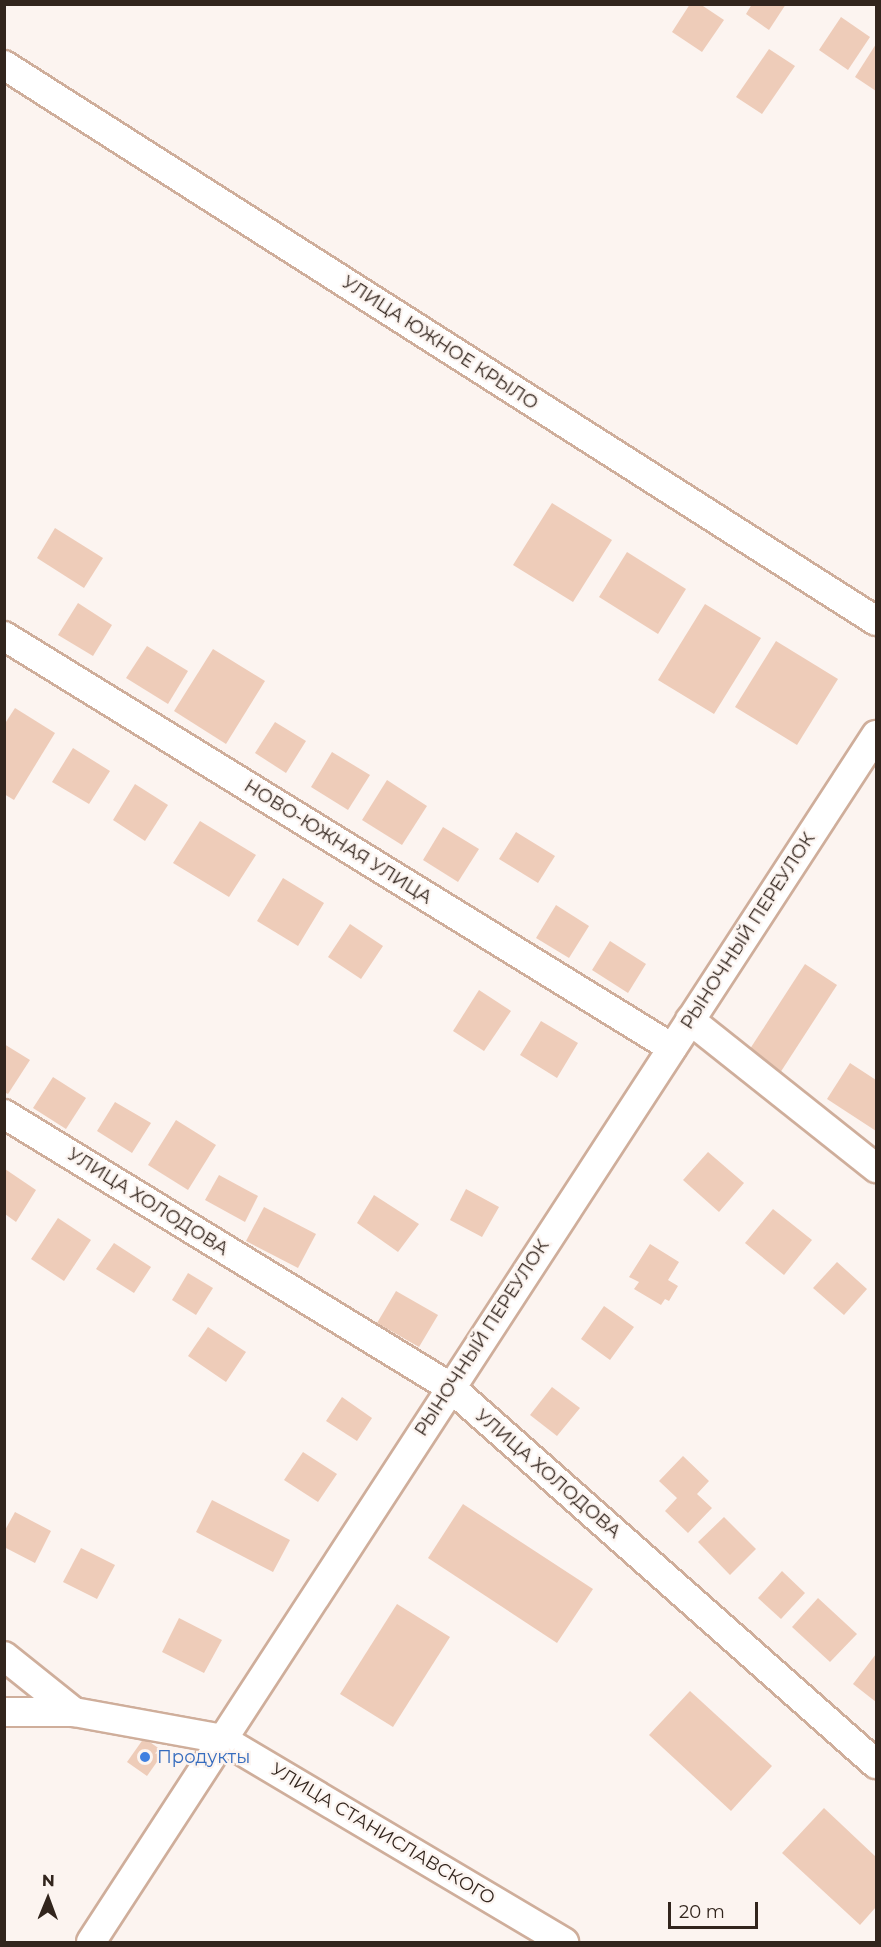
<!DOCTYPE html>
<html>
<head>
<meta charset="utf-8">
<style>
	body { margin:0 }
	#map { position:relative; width:881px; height:1947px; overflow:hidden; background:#fcf4f0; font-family:Montserrat,sans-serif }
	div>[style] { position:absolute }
	.building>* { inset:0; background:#eeccb9 }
	.roads { filter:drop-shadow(2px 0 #cfae9b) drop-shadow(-2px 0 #cfae9b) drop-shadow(0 2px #cfae9b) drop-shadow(0 -2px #cfae9b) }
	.street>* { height:28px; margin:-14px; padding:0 14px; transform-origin:14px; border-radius:14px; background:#fff }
	.dots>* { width:16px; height:16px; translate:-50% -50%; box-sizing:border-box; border:3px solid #fcf4f0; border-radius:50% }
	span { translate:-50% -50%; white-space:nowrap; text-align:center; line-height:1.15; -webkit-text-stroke:4.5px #fcf4f0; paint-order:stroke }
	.street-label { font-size:18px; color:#32251d }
	.shop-label { font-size:18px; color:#366cbe }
	.left { translate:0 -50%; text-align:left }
	.frame { position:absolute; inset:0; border:6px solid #32251d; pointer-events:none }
	.north { position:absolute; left:18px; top:1869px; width:60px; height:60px; -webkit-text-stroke:4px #fcf4f0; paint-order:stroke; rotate:1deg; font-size:16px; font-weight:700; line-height:24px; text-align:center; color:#32251d }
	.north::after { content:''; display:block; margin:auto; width:21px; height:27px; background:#32251d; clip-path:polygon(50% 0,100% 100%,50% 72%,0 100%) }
	.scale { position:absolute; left:668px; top:1902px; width:90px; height:27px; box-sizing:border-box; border:3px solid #32251d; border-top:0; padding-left:8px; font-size:18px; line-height:21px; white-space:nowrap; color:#32251d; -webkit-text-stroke:4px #fcf4f0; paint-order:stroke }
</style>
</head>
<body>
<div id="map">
	<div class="building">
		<i style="clip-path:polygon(690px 4px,700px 4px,724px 20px,702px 52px,672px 32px)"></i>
		<i style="clip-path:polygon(752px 4px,786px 4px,769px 30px,746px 14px)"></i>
		<i style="clip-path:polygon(841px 17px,870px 37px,848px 70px,819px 50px)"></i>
		<i style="clip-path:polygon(876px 44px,876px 91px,855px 77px)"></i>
		<i style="clip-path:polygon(769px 49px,795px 66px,762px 114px,736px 97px)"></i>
		<i style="clip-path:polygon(552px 503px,612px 540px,573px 602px,513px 565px)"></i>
		<i style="clip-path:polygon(55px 528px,103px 558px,84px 588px,37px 558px)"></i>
		<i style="clip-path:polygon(627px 552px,686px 589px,658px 634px,599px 597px)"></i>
		<i style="clip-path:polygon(78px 603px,112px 625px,93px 656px,58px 635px)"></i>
		<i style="clip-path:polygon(705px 604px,761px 638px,714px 714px,658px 680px)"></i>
		<i style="clip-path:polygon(776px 641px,838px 679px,797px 745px,735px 707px)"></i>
		<i style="clip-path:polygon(147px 646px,188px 671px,168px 704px,126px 678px)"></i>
		<i style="clip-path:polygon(213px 649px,265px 681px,226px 744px,174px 711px)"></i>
		<i style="clip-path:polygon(15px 708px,55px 733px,14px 800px,4px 794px,4px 725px)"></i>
		<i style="clip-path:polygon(275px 722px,306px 741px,286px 773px,255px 753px)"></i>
		<i style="clip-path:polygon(73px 748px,110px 771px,89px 804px,52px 782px)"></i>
		<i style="clip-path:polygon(332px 752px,370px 775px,348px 810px,311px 787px)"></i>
		<i style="clip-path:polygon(387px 780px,427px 806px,402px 845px,362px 820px)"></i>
		<i style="clip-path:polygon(135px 784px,168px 805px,145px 841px,113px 820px)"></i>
		<i style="clip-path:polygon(200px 821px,256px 855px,229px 897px,173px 863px)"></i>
		<i style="clip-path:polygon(443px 827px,479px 849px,458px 882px,423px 860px)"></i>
		<i style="clip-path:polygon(516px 832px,555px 856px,538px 883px,499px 859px)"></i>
		<i style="clip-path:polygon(283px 878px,324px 903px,298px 946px,257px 921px)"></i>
		<i style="clip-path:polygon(556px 905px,589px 926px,569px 958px,536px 938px)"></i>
		<i style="clip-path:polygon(350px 924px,383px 946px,361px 979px,328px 957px)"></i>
		<i style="clip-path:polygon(610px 941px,646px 964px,628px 993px,592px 970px)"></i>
		<i style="clip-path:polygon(805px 964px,837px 985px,780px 1073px,748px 1052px)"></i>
		<i style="clip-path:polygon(479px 990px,511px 1011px,484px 1051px,453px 1031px)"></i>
		<i style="clip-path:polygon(541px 1021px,578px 1043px,557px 1078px,520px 1055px)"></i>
		<i style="clip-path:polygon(4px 1044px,30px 1060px,8px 1094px,4px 1092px)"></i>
		<i style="clip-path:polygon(850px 1063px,876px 1080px,876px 1131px,827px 1099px)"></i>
		<i style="clip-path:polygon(53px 1077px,86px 1098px,66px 1129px,33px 1108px)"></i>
		<i style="clip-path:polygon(115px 1102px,151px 1123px,132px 1153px,97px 1131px)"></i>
		<i style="clip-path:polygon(176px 1120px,216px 1145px,188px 1190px,148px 1165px)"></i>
		<i style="clip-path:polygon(708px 1152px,744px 1183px,719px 1212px,683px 1180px)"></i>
		<i style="clip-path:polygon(5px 1169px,36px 1190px,16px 1222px,5px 1214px)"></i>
		<i style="clip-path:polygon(219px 1175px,258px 1196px,245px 1222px,205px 1200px)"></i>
		<i style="clip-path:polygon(466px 1189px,499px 1207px,482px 1237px,450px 1220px)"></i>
		<i style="clip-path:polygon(374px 1195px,419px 1224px,398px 1252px,357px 1223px)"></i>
		<i style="clip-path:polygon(264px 1207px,316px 1234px,298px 1268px,246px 1241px)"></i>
		<i style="clip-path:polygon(773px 1209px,812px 1240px,784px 1275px,745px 1243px)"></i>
		<i style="clip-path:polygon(58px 1218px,91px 1240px,64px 1281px,31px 1259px)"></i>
		<i style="clip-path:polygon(114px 1243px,151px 1267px,134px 1293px,96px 1269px)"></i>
		<i style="clip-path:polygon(650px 1244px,679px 1262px,668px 1280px,678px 1286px,669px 1301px,665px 1299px,661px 1305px,634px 1289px,639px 1282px,629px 1277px)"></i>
		<i style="clip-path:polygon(837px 1262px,867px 1289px,844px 1315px,813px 1288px)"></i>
		<i style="clip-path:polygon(188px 1273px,213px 1288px,196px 1315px,172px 1300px)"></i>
		<i style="clip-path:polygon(396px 1291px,438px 1315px,419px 1347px,377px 1323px)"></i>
		<i style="clip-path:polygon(604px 1306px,634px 1327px,610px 1360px,581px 1339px)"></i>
		<i style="clip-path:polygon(208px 1327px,246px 1352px,226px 1382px,188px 1356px)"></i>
		<i style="clip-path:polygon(552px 1387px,580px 1408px,557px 1436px,530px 1415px)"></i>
		<i style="clip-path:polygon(342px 1397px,372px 1418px,357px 1441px,326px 1421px)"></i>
		<i style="clip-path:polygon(303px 1452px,337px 1474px,318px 1502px,284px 1480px)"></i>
		<i style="clip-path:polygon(683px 1456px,709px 1481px,697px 1494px,712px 1508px,688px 1533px,665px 1511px,677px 1498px,659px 1481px)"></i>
		<i style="clip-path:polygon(212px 1500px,290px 1540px,273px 1572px,196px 1532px)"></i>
		<i style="clip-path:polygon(463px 1504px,593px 1589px,557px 1643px,428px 1558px)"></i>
		<i style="clip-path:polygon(15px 1512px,51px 1531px,35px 1563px,4px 1547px,4px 1532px)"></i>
		<i style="clip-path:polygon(724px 1517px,756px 1549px,730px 1575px,698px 1542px)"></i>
		<i style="clip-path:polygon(81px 1548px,115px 1565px,97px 1599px,63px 1582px)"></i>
		<i style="clip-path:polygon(782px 1571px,805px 1593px,781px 1619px,758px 1598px)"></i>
		<i style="clip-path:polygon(818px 1598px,857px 1634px,830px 1662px,792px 1627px)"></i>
		<i style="clip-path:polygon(397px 1604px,450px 1637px,393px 1727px,340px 1694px)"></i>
		<i style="clip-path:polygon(179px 1618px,222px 1640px,204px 1673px,162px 1652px)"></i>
		<i style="clip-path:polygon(876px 1654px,876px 1702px,853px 1684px)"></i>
		<i style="clip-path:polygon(690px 1691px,772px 1766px,731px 1811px,649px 1735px)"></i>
		<i style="clip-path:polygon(144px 1738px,164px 1752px,147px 1776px,127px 1762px)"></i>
		<i style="clip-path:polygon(824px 1808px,876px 1857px,876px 1907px,860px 1925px,782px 1853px)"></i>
	</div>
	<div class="roads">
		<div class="street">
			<i style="left:4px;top:65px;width:1034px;rotate:32.52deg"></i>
			<i style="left:4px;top:636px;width:785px;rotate:31.66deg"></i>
			<i style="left:690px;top:1020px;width:238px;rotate:38.5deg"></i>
			<i style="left:4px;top:1114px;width:523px;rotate:31.47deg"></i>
			<i style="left:450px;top:1387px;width:569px;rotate:41.51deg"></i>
			<i style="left:4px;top:1656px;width:90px;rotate:38.7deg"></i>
			<i style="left:74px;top:1712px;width:150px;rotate:10.3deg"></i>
			<i style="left:222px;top:1739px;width:398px;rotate:30.7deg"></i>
			<i style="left:4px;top:1712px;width:70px"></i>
			<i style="left:91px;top:1942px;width:1440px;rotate:-56.96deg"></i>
		</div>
	</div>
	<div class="dots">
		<i style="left:145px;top:1757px;background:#3f7fe0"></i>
	</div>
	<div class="street-label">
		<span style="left:440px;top:343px;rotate:33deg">УЛИЦА ЮЖНОЕ КРЫЛО</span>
		<span style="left:338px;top:842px;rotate:32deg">НОВО-ЮЖНАЯ УЛИЦА</span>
		<span style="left:748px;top:931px;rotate:-57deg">РЫНОЧНЫЙ ПЕРЕУЛОК</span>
		<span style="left:148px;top:1202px;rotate:32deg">УЛИЦА ХОЛОДОВА</span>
		<span style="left:482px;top:1338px;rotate:-57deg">РЫНОЧНЫЙ ПЕРЕУЛОК</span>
		<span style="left:548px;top:1474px;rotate:41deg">УЛИЦА ХОЛОДОВА</span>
		<span style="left:383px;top:1834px;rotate:31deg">УЛИЦА СТАНИСЛАВСКОГО</span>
	</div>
	<div class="shop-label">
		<span class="left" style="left:157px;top:1757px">Продукты</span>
	</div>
	<div class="frame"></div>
	<div class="north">N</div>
	<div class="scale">20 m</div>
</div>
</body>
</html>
